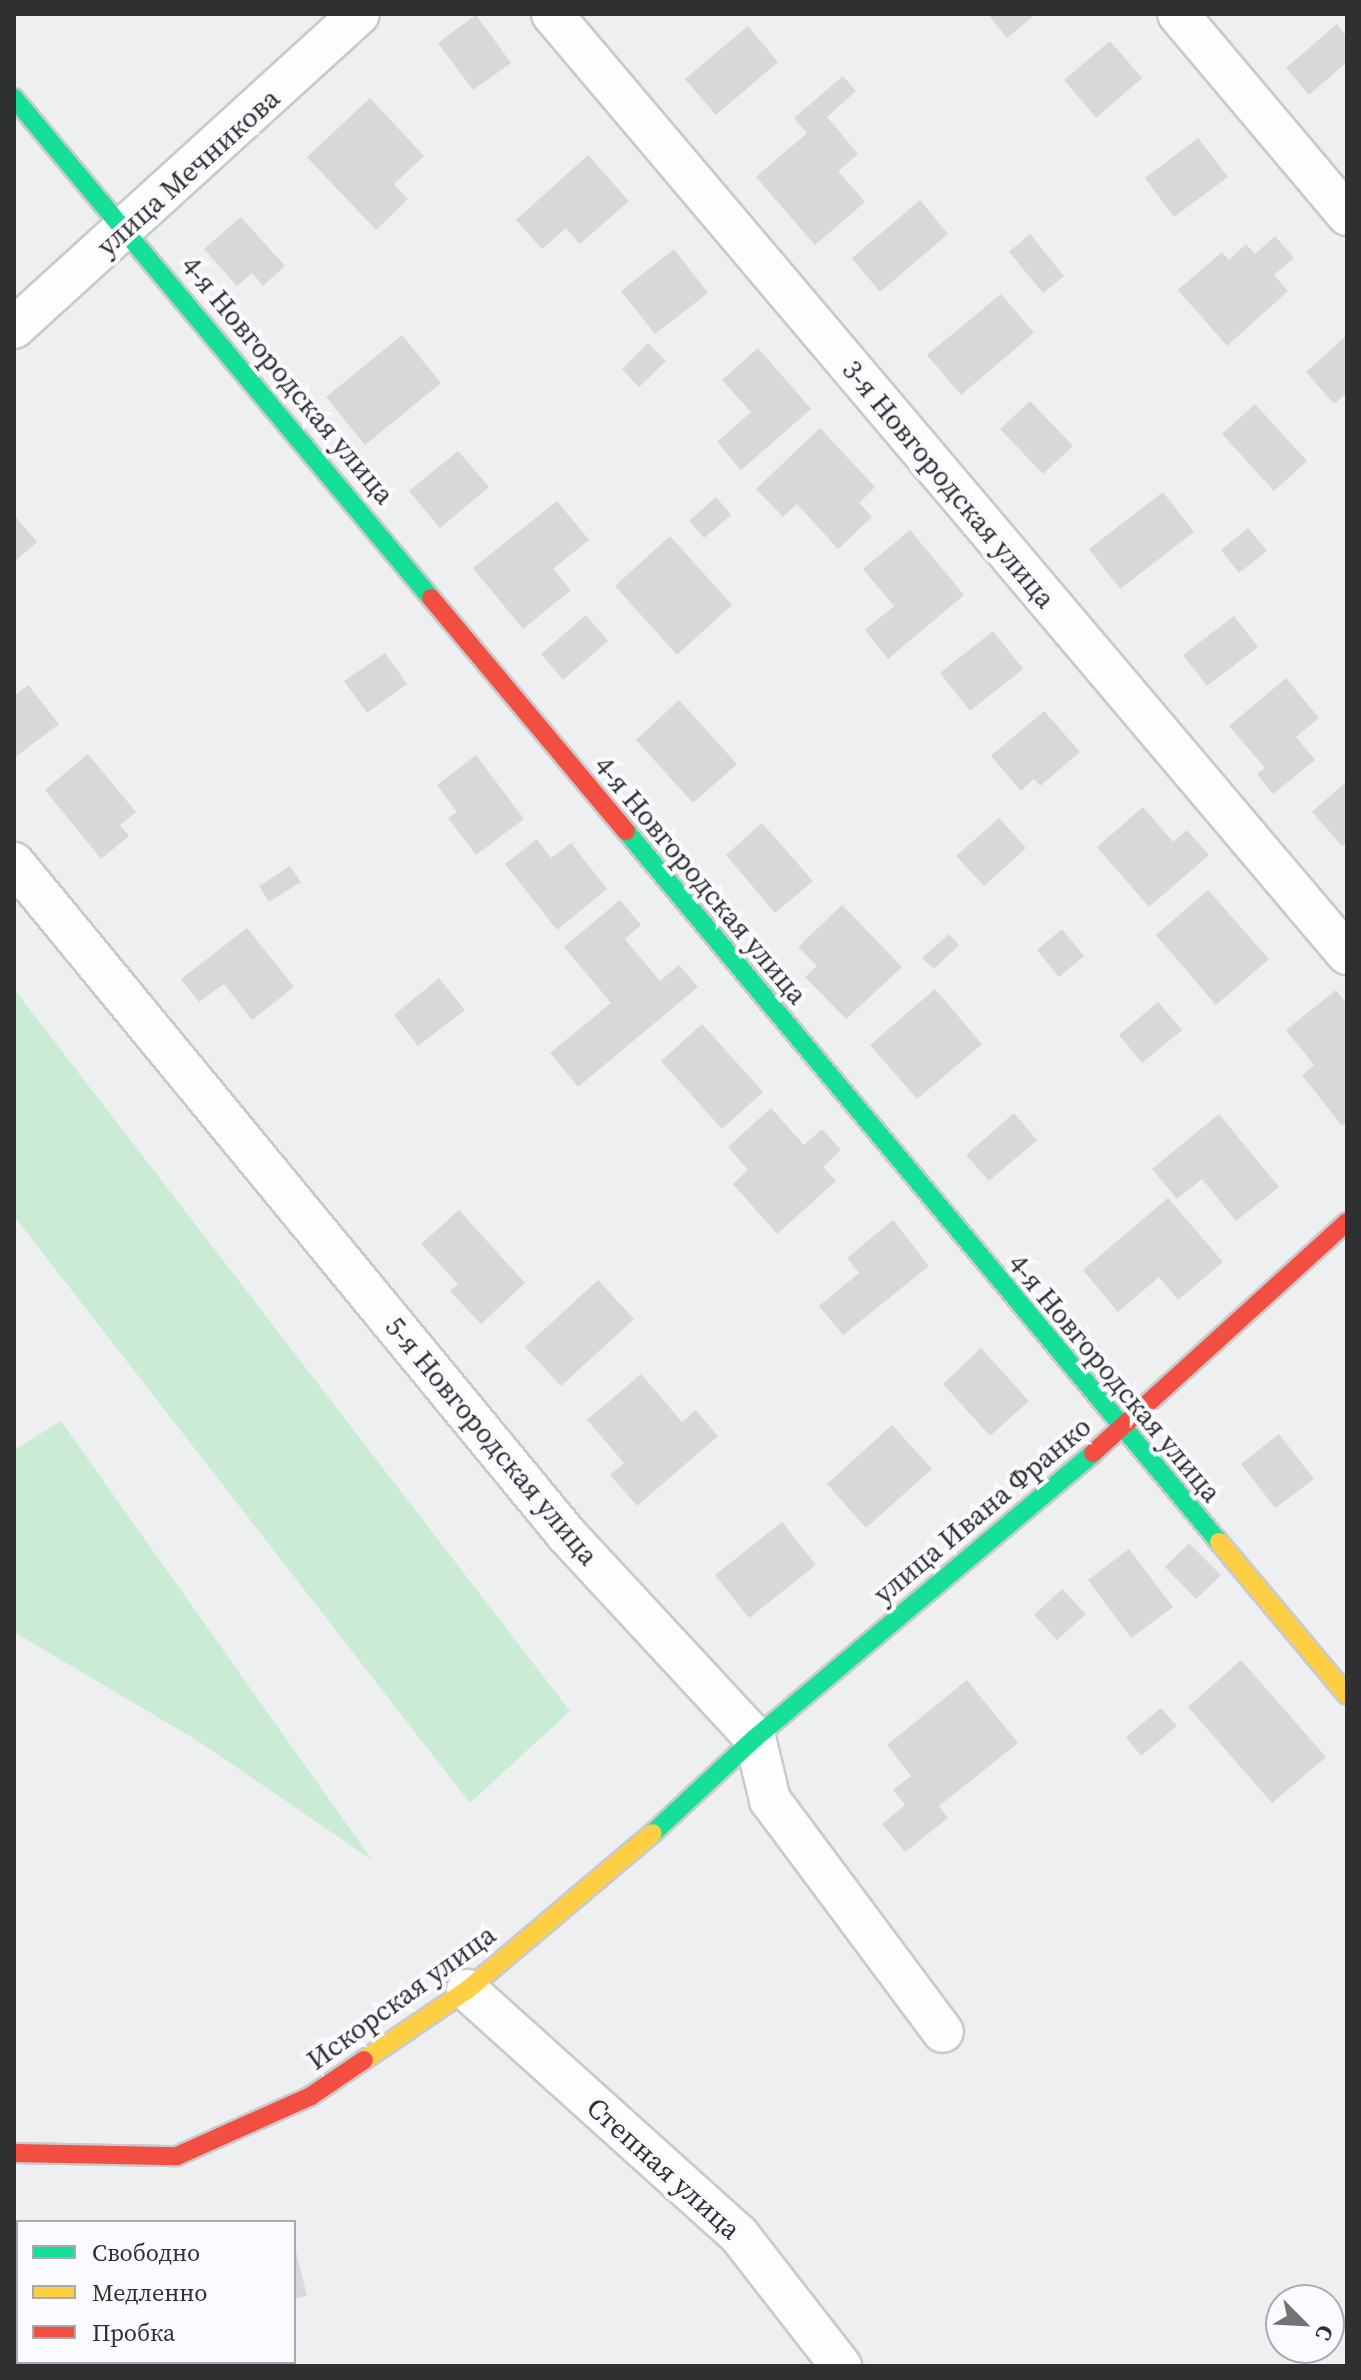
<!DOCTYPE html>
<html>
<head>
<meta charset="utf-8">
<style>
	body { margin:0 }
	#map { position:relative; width:1361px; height:2380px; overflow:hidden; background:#eeeff1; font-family:"Source Serif 4",serif }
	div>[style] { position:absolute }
	.green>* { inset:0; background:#caecd5 }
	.building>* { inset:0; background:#d8d8da }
	.roads { filter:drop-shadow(2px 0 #cacacc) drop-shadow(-2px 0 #cacacc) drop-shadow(0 2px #cacacc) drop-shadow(0 -2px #cacacc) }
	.street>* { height:40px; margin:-20px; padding:0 20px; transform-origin:20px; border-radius:20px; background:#fcfdfd }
	.fast>* { height:18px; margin:-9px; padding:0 9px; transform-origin:9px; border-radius:9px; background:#16e098 }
	.slow>* { height:18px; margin:-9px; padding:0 9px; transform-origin:9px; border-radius:9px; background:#ffcf43 }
	.jam>* { height:18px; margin:-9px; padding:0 9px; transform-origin:9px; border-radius:9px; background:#f24e42 }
	span { translate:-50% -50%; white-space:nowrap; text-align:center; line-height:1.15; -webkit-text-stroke:8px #fbfbff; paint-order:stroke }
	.street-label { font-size:28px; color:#2f3031 }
	.frame { position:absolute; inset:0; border:16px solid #2f3031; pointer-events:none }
	.legend { position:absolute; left:16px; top:2220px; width:280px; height:144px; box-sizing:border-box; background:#fbfbff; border:2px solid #a9aaad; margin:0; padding:10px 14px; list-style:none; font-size:24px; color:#2f3031 }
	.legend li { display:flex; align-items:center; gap:16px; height:40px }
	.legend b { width:40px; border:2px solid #a9aaad }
	.north { position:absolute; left:1265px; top:2284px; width:80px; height:80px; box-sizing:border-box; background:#fbfbff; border:2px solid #a9aaad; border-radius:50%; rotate:114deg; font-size:22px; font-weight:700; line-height:32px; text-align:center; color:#2f3031 }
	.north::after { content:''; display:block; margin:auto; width:28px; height:36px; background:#727374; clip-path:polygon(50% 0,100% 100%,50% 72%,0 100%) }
</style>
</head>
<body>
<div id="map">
	<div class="green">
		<i style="clip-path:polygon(14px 989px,570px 1711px,470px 1803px,14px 1216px)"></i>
		<i style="clip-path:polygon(61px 1421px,372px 1860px,198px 1741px,14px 1632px,14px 1450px)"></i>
	</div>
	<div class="building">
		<i style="clip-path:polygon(988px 14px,1036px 14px,1007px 38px)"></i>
		<i style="clip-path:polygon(476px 15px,511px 63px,473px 90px,438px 43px)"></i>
		<i style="clip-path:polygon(1337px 24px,1347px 37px,1347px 62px,1309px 95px,1286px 68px)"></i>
		<i style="clip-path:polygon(748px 26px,778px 62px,716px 115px,685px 79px)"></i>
		<i style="clip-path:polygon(1110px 41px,1142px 78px,1096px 118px,1064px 80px)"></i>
		<i style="clip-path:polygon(843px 76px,856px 91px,827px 117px,858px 154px,838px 171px,865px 202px,815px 245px,756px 177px,807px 133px,794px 118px)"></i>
		<i style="clip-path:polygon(370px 98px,424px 156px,394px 184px,408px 199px,376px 230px,307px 157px)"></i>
		<i style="clip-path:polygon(1198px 138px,1228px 177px,1174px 217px,1145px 178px)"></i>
		<i style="clip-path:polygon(588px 155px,629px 201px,580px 244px,566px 228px,542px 249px,516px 220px)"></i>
		<i style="clip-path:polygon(920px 200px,948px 234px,880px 292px,852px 258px)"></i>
		<i style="clip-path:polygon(241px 217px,285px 266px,263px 286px,252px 273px,237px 286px,204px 249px)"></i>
		<i style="clip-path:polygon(1030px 234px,1064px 276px,1043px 293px,1009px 252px)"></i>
		<i style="clip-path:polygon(1275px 236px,1294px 258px,1274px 275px,1288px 291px,1227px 346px,1178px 290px,1222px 252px,1229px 260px,1246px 244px,1255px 254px)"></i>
		<i style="clip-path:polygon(674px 249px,708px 293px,655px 334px,621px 291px)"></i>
		<i style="clip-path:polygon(1001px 294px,1034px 333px,961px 395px,927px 355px)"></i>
		<i style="clip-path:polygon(402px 335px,441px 383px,365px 445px,326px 397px)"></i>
		<i style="clip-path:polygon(1347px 335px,1347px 393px,1334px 404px,1306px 372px)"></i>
		<i style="clip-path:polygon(648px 343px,666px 361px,639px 387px,622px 369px)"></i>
		<i style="clip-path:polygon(758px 348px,811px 409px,741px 470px,717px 442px,751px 412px,722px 380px)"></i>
		<i style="clip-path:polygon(1030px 401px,1073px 446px,1043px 474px,1000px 429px)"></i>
		<i style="clip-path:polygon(1255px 404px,1307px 461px,1274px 491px,1222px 434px)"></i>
		<i style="clip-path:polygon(820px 428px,875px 487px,859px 503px,872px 517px,838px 549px,797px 504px,783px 517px,756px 489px)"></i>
		<i style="clip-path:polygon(458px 451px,489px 487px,440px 528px,409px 491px)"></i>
		<i style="clip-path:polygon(1163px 492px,1194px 532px,1120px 589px,1089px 549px)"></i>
		<i style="clip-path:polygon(716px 497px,731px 515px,704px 538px,689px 521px)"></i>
		<i style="clip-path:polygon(557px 501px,589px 540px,553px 569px,571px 590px,523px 629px,473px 568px)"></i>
		<i style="clip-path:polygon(14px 515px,37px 542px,14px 562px)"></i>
		<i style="clip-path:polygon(1248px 528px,1267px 551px,1239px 573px,1221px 550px)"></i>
		<i style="clip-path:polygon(910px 530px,964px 595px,888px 659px,865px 630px,894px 606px,863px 569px)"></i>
		<i style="clip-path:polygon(670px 536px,732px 605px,677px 655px,615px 586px)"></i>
		<i style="clip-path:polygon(586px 615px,608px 641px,563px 680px,541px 654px)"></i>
		<i style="clip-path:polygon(1234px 616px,1258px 647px,1207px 686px,1183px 655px)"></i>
		<i style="clip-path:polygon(993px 631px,1023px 669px,970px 711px,940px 673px)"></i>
		<i style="clip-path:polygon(385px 653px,407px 684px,367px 713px,344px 681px)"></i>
		<i style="clip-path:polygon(1286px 678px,1319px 718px,1296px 737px,1315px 760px,1273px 794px,1257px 774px,1265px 768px,1229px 726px)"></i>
		<i style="clip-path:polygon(28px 685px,59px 724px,14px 758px,14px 696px)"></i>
		<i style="clip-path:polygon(679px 700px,737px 764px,693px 803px,636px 740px)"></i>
		<i style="clip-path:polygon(1044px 711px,1080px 752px,1040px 786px,1034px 779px,1021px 791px,991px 756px)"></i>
		<i style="clip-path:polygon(88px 754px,136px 812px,120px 825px,129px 836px,101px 859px,45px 790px)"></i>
		<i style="clip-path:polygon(476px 755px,524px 819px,476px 855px,448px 818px,457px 812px,437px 785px)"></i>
		<i style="clip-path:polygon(1347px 781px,1347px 842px,1342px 846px,1312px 812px)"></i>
		<i style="clip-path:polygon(1143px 807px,1173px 842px,1187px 830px,1209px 855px,1149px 907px,1097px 847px)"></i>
		<i style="clip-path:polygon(999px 818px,1026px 848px,984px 886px,956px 856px)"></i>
		<i style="clip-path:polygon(762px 823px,813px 881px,775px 913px,726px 855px)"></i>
		<i style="clip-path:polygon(537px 839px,551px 858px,571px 843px,607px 889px,557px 930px,505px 864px)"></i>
		<i style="clip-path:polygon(290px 866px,301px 882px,269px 902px,259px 886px)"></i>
		<i style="clip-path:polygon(1208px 890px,1269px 959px,1216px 1005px,1156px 935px)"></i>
		<i style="clip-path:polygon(620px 900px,641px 925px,625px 939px,660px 981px,679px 965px,698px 987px,578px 1087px,550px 1053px,611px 1003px,564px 947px)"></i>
		<i style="clip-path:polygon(842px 905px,902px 967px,846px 1019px,805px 977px,817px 966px,798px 947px)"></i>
		<i style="clip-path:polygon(247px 928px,294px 987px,252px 1020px,224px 984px,199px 1002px,181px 979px)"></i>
		<i style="clip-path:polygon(1062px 929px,1084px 956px,1059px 977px,1037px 950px)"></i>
		<i style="clip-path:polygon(949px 934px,959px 945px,934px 969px,922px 958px)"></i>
		<i style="clip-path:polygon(439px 978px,465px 1010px,418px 1046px,394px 1015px)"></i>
		<i style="clip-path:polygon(935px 989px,982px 1044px,917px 1099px,870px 1045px)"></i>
		<i style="clip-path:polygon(1336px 990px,1347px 1004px,1347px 1122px,1342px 1126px,1302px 1075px,1314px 1065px,1286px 1030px)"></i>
		<i style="clip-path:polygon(1158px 1002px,1182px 1030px,1142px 1063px,1119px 1035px)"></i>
		<i style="clip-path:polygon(702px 1024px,763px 1092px,722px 1129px,661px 1061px)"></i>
		<i style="clip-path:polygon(771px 1108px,804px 1145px,822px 1129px,841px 1150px,823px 1167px,836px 1181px,777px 1234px,733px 1184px,748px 1170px,728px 1147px)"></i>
		<i style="clip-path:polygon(1014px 1113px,1037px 1140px,989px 1181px,966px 1155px)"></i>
		<i style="clip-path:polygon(1219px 1114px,1279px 1187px,1236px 1221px,1202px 1179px,1177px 1199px,1152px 1169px)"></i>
		<i style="clip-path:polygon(1168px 1198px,1223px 1262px,1178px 1300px,1159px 1277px,1118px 1312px,1083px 1270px)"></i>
		<i style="clip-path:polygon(459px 1210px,525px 1283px,481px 1324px,450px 1291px,458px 1284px,421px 1244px)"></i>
		<i style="clip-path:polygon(893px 1220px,929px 1266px,843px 1335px,819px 1306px,859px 1273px,847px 1258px)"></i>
		<i style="clip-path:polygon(598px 1280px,634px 1319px,561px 1386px,525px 1347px)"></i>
		<i style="clip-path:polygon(981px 1348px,1029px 1401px,990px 1436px,943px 1384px)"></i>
		<i style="clip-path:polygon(641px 1374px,682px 1422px,696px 1410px,718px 1436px,637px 1506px,610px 1475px,624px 1463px,587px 1420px)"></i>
		<i style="clip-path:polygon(892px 1425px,932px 1469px,866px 1528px,827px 1484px)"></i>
		<i style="clip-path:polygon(1279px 1434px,1314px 1479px,1275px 1508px,1241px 1464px)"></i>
		<i style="clip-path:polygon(782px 1522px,816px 1565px,749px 1618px,715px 1575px)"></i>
		<i style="clip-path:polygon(1189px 1543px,1221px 1575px,1196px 1599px,1165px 1567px)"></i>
		<i style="clip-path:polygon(1129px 1549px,1173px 1607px,1131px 1638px,1088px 1580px)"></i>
		<i style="clip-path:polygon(1062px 1589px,1086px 1614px,1057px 1640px,1034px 1615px)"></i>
		<i style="clip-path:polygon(1241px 1660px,1326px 1757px,1272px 1803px,1188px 1707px)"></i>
		<i style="clip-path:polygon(967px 1680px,1018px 1743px,939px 1806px,948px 1818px,905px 1852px,882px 1824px,905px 1805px,893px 1790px,911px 1776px,887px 1745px)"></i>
		<i style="clip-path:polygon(1161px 1708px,1177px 1726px,1141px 1756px,1126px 1737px)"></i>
		<i style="clip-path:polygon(294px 2244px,307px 2296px,294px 2299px)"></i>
	</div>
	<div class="roads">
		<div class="street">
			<i style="left:552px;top:14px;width:1231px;rotate:49.78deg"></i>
			<i style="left:1178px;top:14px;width:263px;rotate:49.9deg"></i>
			<i style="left:14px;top:328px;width:466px;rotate:-42.3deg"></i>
			<i style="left:14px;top:863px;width:870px;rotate:50.55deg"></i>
			<i style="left:567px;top:1535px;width:277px;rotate:47.2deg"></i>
			<i style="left:755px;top:1738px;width:64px;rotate:76.4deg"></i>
			<i style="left:770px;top:1800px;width:289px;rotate:53.3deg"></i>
			<i style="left:467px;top:1990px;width:366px;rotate:42deg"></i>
			<i style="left:739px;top:2235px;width:166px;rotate:52.1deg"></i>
		</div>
		<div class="fast">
			<i style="left:14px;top:98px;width:651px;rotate:50.17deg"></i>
			<i style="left:626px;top:831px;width:926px;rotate:50.17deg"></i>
			<i style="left:653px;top:1833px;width:139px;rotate:-43deg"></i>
			<i style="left:755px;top:1738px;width:442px;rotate:-40.1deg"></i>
		</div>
		<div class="slow">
			<i style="left:1219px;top:1542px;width:199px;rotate:50.1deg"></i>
			<i style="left:364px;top:2060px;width:125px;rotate:-34.2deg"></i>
			<i style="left:467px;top:1990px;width:243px;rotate:-40.2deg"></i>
		</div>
		<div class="jam">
			<i style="left:431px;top:598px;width:304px;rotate:50.1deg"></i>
			<i style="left:1093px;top:1453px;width:343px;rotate:-42.3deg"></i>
			<i style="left:14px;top:2153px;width:163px;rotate:1.1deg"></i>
			<i style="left:177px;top:2156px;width:147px;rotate:-24.1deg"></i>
			<i style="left:311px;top:2096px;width:64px;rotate:-34.2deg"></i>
		</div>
	</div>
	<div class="street-label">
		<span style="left:188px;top:172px;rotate:-42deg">улица Мечникова</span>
		<span style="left:288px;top:380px;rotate:50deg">4-я Новгородская улица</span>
		<span style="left:949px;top:484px;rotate:50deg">3-я Новгородская улица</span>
		<span style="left:701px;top:880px;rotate:50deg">4-я Новгородская улица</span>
		<span style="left:1115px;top:1378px;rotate:50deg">4-я Новгородская улица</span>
		<span style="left:492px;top:1441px;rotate:50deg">5-я Новгородская улица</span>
		<span style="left:982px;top:1510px;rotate:-40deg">улица Ивана Франко</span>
		<span style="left:401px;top:1997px;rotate:-36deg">Искорская улица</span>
		<span style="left:664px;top:2168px;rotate:42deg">Степная улица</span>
	</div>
	<div class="frame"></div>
	<ul class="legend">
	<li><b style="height:10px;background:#16e098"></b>Свободно</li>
	<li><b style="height:10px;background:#ffcf43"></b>Медленно</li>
	<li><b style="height:10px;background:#f24e42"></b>Пробка</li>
	</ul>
	<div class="north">С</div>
</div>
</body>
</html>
